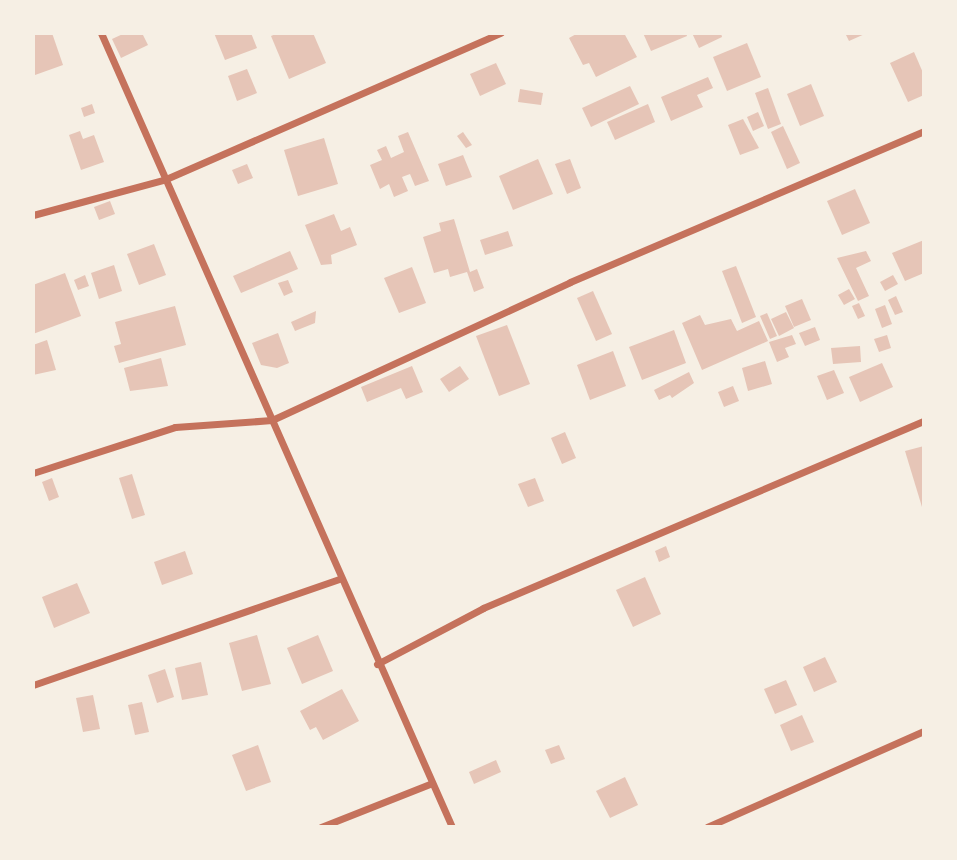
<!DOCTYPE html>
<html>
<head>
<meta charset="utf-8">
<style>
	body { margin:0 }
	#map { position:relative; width:957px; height:860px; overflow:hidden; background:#f6efe4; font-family:"PT Sans Narrow",sans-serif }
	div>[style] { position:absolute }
	.building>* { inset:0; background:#e6c5b7 }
	.minor>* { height:7px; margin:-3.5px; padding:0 3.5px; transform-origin:3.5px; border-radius:3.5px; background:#c5725c }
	span { translate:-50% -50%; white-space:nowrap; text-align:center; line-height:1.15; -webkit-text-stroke:6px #f6efe4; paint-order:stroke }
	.frame { position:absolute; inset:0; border:35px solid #f6efe4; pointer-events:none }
</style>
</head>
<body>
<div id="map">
	<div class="building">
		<i style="clip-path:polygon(38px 33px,52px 33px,63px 65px,35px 75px,33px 35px)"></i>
		<i style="clip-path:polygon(125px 33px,142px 33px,148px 45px,121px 58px,112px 39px)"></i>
		<i style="clip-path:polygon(214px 33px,251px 33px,257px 48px,225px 60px)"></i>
		<i style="clip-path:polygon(278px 33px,313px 33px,326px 63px,289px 79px,271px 36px)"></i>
		<i style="clip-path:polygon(578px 33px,624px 33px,637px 57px,596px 77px,589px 63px,583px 65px,569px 38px)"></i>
		<i style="clip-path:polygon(643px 33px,686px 33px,687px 36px,651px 51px)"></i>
		<i style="clip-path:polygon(692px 33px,721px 33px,722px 37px,699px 48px)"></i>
		<i style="clip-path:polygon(845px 33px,867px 33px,849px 41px)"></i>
		<i style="clip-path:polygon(747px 43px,761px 77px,727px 91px,713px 57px)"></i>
		<i style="clip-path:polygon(914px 52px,924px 75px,924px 95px,908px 102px,890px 63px)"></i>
		<i style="clip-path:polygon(496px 63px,506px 84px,480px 96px,470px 74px)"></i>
		<i style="clip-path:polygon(247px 69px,257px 93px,237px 101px,228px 76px)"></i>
		<i style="clip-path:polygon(708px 77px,713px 88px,697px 95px,703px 107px,671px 121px,661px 97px)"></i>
		<i style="clip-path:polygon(811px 84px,824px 116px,800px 126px,787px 94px)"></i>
		<i style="clip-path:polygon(630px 86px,639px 104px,591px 127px,582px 108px)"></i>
		<i style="clip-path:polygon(768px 88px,781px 124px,768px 129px,755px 93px)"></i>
		<i style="clip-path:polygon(520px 89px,543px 93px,541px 105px,518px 102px)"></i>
		<i style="clip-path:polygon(92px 104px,95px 113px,84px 117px,81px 108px)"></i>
		<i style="clip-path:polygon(648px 104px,655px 122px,615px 140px,607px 122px)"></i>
		<i style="clip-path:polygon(758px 112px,764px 126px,753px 131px,747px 117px)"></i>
		<i style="clip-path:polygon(743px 119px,759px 148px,740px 155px,728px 125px)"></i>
		<i style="clip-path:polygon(783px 126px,800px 163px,787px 169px,771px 132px)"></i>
		<i style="clip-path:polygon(80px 131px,83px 139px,94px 135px,104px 162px,81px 170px,69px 135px)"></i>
		<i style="clip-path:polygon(408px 132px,429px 181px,415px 186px,410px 174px,402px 177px,408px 191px,394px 197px,389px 184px,380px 189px,370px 165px,382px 160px,377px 150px,386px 146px,391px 158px,404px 152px,398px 136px)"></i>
		<i style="clip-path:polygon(463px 132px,472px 145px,466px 148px,457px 136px)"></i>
		<i style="clip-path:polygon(324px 138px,338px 184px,298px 196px,284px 150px)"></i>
		<i style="clip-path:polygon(463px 155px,472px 177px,446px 186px,438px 164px)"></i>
		<i style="clip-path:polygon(538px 159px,553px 194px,513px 210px,499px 176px)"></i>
		<i style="clip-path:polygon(570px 159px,581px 188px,567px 194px,555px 164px)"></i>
		<i style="clip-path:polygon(247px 164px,253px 178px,238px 184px,232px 170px)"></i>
		<i style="clip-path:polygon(855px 189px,870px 223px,842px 235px,827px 201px)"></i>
		<i style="clip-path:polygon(110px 201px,115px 214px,99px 220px,94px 207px)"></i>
		<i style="clip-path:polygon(334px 214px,341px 231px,350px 227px,357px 245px,331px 255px,332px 264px,321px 265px,305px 225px)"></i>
		<i style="clip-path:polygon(454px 219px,470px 272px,477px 269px,484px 288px,474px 292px,467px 272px,450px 277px,448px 269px,434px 273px,423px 237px,441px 231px,439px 223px)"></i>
		<i style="clip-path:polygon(508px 231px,513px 246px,485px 255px,480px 240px)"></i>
		<i style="clip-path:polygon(924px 240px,924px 273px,905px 281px,892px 253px)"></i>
		<i style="clip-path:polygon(154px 244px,166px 275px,139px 285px,127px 254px)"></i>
		<i style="clip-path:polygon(290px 251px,298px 269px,241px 293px,233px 276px)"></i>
		<i style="clip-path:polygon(866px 251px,871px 261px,856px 268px,869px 296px,858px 301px,837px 258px)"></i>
		<i style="clip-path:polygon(114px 265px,122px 291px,99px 299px,91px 273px)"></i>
		<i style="clip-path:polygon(736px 266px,756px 317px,742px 323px,722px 271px)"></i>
		<i style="clip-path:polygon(412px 267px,426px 303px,399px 313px,384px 278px)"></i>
		<i style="clip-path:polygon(65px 273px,81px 316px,33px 334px,33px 285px)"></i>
		<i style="clip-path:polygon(85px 275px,89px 286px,78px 290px,74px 280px)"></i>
		<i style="clip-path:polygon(893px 275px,898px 284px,885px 291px,880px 282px)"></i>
		<i style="clip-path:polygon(288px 280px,293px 292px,284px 296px,278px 283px)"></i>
		<i style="clip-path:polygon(849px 289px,855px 299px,844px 305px,838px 295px)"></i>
		<i style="clip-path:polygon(593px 291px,612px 334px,596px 341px,577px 298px)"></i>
		<i style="clip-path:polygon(896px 296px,903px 312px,895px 315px,888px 300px)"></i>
		<i style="clip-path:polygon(802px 299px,811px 320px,794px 327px,785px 306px)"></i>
		<i style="clip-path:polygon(859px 303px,865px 316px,858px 319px,852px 306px)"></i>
		<i style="clip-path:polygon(885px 305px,892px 324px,882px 328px,875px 309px)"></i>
		<i style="clip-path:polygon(175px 306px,186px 345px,119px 363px,114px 346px,121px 344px,115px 322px)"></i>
		<i style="clip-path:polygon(316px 311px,315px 323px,295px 331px,291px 322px)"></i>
		<i style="clip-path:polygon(786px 312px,794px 328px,779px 336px,771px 319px)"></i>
		<i style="clip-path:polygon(767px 313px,777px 336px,770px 339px,760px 316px)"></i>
		<i style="clip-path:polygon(700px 315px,705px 325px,731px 319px,737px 331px,759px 321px,768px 341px,702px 370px,682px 323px)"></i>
		<i style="clip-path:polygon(507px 325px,530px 384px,499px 396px,476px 336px)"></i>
		<i style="clip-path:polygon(815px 327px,820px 340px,805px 346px,799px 333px)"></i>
		<i style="clip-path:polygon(674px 330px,686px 363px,642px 380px,629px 347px)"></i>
		<i style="clip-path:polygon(278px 333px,289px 363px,277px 368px,261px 365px,252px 343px)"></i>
		<i style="clip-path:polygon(792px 335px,796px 344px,785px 348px,789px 357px,777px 362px,769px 342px)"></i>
		<i style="clip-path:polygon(887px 335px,891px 348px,879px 352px,874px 339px)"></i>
		<i style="clip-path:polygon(47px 340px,56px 370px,33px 375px,33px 345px)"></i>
		<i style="clip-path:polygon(860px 346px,861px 362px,833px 364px,831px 348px)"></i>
		<i style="clip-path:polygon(613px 351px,626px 386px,590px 400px,577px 365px)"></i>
		<i style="clip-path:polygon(161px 358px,168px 386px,130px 391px,124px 368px)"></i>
		<i style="clip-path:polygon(765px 361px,772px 384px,748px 391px,742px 368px)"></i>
		<i style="clip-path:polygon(882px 363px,893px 387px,860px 402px,849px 377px)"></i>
		<i style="clip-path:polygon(412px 366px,423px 392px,406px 399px,401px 388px,367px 402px,361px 387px)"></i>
		<i style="clip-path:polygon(460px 366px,469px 379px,449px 392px,440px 379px)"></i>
		<i style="clip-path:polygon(834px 370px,844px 393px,827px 400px,817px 376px)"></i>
		<i style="clip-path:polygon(689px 372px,694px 383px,672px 398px,670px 395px,659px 400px,654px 390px)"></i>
		<i style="clip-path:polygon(733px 386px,739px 401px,724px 407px,718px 392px)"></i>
		<i style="clip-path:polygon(565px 432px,576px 458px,562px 464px,551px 438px)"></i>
		<i style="clip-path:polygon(924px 446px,924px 506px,922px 507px,905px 451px)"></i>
		<i style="clip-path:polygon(132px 474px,145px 515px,132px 519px,119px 478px)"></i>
		<i style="clip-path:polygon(52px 478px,59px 497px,49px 501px,42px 482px)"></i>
		<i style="clip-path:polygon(535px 478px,544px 501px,528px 507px,518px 484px)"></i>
		<i style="clip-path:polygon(666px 546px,670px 557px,659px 562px,655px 551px)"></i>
		<i style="clip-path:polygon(185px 551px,193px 574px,162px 585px,154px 562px)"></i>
		<i style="clip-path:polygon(645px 577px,661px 614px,633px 627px,616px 590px)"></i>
		<i style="clip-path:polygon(77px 583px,90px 613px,54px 628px,42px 597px)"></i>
		<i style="clip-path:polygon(257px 635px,271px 684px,242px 691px,229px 643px)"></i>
		<i style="clip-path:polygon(318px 635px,333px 671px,302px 684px,287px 648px)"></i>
		<i style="clip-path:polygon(825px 657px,837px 682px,814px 692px,803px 667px)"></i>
		<i style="clip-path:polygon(201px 662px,208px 695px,182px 700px,175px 668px)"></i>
		<i style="clip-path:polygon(165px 669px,174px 697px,157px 703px,148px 675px)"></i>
		<i style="clip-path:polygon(786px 680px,797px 705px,775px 714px,764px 689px)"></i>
		<i style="clip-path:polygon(342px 689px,359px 721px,323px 740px,316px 727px,310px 730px,300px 711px)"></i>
		<i style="clip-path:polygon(93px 695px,100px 729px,83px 732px,76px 698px)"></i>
		<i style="clip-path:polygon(142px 702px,149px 732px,135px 735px,128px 705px)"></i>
		<i style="clip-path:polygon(802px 715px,814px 742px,791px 751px,780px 725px)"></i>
		<i style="clip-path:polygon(258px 745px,271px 782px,246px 791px,232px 755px)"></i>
		<i style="clip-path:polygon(559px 745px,565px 759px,551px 764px,545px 750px)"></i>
		<i style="clip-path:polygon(496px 760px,501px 772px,474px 784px,469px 772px)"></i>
		<i style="clip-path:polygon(625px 777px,638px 805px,610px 818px,596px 791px)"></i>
	</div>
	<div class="minor">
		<i style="left:101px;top:33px;width:868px;rotate:66.15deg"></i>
		<i style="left:33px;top:215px;width:138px;rotate:-15.1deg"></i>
		<i style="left:166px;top:179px;width:365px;rotate:-23.6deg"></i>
		<i style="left:33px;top:473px;width:149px;rotate:-17.9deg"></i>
		<i style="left:175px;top:427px;width:97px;rotate:-4.1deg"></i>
		<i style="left:272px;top:420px;width:328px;rotate:-24.8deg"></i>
		<i style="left:570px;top:282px;width:385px;rotate:-23.1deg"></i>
		<i style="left:377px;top:664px;width:120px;rotate:-27.8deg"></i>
		<i style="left:483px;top:608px;width:479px;rotate:-23deg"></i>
		<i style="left:33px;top:685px;width:324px;rotate:-19.1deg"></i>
		<i style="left:321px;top:827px;width:119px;rotate:-21.6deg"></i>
		<i style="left:707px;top:827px;width:237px;rotate:-23.9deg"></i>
	</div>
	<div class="frame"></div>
</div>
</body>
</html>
